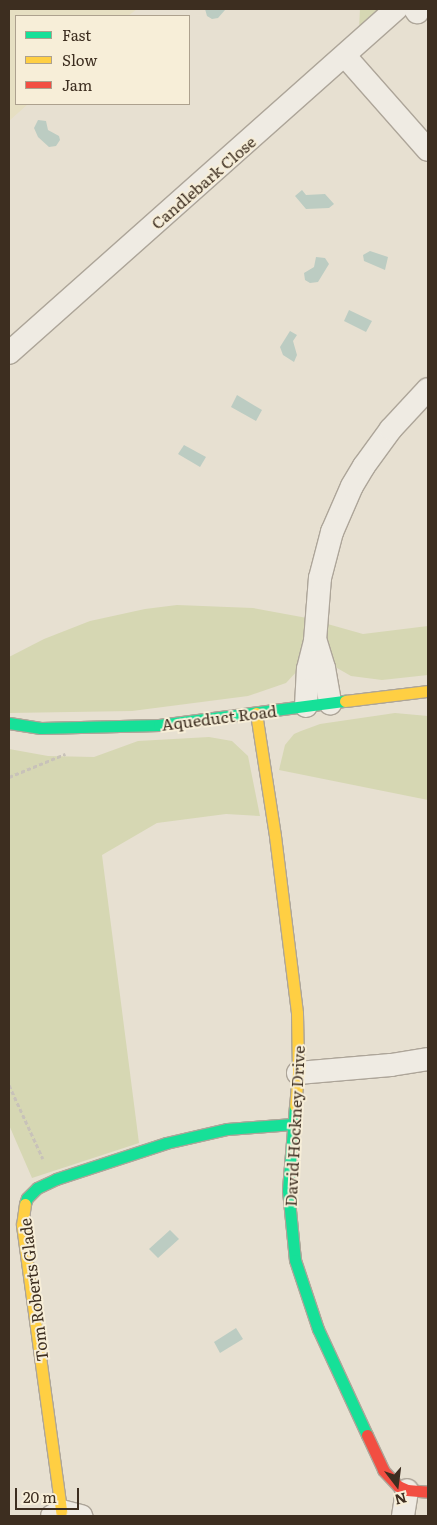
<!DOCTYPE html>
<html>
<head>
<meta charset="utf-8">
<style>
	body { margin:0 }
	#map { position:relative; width:437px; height:1525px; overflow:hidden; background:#e7e0d1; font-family:Literata,serif }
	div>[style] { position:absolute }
	.farmland>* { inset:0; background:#e6dfc2 }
	.green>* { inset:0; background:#d6d7b3 }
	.water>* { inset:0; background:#bcccc2 }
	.path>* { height:3px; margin-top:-1.5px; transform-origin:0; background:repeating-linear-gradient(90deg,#c8c2b9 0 4px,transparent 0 6.5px) }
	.roads { filter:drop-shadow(1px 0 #ada599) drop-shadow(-1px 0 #ada599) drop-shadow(0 1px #ada599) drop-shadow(0 -1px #ada599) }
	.street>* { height:22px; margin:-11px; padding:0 11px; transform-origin:11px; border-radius:11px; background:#efebe3 }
	.fast>* { height:11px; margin:-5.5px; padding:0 5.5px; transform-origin:5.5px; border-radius:5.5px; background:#16e098 }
	.slow>* { height:11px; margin:-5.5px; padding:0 5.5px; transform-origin:5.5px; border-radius:5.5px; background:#ffcf43 }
	.jam>* { height:11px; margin:-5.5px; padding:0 5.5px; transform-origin:5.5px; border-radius:5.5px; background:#f24e42 }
	span { translate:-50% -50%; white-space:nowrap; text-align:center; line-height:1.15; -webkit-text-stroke:4px #f7eed8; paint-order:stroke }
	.street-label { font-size:16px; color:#3d2e20 }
	.frame { position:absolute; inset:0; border:10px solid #3d2e20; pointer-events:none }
	.legend { position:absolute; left:15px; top:15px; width:175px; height:90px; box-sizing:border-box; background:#f7eed8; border:1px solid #ada18e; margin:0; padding:6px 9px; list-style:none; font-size:15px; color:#3d2e20 }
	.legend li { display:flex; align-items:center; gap:10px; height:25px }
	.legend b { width:25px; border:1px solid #ada18e }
	.north { position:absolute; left:372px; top:1460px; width:50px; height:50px; -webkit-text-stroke:4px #f7eed8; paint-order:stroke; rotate:165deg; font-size:14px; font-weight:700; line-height:20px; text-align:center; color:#3d2e20 }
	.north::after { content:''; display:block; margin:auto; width:18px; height:22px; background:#3d2e20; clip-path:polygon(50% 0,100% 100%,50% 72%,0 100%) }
	.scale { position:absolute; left:15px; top:1488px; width:64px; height:22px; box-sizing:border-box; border:2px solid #3d2e20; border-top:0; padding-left:6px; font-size:15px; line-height:18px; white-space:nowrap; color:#3d2e20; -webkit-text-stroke:4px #f7eed8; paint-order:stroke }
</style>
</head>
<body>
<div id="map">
	<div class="farmland">
		<i style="clip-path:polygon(9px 9px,137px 9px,128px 16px,16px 16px,16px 104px,28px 104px,9px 121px)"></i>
	</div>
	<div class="green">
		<i style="clip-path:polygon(360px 9px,378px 9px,378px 13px,359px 30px)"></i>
		<i style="clip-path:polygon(177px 605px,253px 608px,307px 618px,307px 631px,299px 669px,286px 683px,248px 696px,132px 711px,9px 713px,9px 657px,44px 639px,90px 621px,145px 609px)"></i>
		<i style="clip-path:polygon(324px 623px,363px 634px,428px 626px,428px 675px,382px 680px,351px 676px,337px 668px,327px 657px)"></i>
		<i style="clip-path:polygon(395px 713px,428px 716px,428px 800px,279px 770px,285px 745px,294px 734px,301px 731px,320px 724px)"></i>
		<i style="clip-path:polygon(209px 737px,232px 741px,248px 756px,260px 816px,226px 814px,157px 823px,102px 855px,139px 1143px,32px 1178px,9px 1125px,9px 749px,48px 756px,94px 757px,138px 741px)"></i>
	</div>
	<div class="water">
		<i style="clip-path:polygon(205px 9px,232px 9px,225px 10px,218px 18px,212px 19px,207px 16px)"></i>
		<i style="clip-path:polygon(38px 120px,46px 121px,48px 130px,59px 136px,60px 140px,56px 146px,49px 147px,38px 137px,34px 128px)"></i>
		<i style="clip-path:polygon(302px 190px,306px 195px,325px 194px,334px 204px,329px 208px,306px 209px,295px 196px)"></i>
		<i style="clip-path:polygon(370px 251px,388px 257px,385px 270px,364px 261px,363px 255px)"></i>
		<i style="clip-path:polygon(316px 257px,325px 258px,329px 264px,318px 282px,310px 283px,305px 280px,304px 273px,314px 267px)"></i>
		<i style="clip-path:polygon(349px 310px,372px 321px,366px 332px,344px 321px)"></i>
		<i style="clip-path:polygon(290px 331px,297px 335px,293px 341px,297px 355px,294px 362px,283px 355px,280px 347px)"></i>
		<i style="clip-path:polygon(237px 395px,262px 410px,256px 421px,231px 407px)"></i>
		<i style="clip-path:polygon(184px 445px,206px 457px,200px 467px,178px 454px)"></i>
		<i style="clip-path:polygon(170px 1230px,179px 1239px,158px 1258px,149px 1249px)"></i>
		<i style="clip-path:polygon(236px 1328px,243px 1339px,220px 1353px,214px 1342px)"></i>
	</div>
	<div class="path">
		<i style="left:9px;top:777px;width:61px;rotate:-22.3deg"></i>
		<i style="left:9px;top:1085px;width:81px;rotate:65.3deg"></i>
	</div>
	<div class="roads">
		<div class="street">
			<i style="left:415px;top:9px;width:4px;rotate:56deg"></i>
			<i style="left:345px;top:56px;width:125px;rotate:48.6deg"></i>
			<i style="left:9px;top:353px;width:518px;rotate:-41.63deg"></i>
			<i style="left:316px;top:642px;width:27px;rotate:73deg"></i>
			<i style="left:324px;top:668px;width:36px;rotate:80deg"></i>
			<i style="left:306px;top:706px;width:37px;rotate:-87deg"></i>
			<i style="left:308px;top:669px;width:29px;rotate:-76deg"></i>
			<i style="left:315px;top:641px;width:63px;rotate:-85.5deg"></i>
			<i style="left:320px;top:578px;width:48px;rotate:-75.4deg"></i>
			<i style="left:332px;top:532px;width:50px;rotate:-66.5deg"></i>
			<i style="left:352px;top:486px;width:23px;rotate:-59deg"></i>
			<i style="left:364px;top:466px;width:46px;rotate:-53.9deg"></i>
			<i style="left:391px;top:429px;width:54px;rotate:-47.2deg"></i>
			<i style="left:298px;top:1073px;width:93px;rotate:-4.9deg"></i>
			<i style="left:391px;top:1065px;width:37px;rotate:-9deg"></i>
			<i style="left:52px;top:1516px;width:10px;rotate:-29deg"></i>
			<i style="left:61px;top:1511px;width:21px;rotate:14deg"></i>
			<i style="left:403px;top:1516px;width:26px;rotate:-81deg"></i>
		</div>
		<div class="fast">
			<i style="left:9px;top:723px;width:32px;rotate:9deg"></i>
			<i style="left:41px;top:728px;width:118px;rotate:-1.5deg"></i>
			<i style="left:159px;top:725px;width:188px;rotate:-7.4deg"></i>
			<i style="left:295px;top:1106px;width:84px;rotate:94.8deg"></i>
			<i style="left:288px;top:1190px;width:70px;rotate:84.3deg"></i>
			<i style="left:295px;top:1260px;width:73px;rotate:71.6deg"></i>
			<i style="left:318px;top:1329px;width:117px;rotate:65.2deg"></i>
			<i style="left:25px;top:1204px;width:6px;rotate:-72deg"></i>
			<i style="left:27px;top:1198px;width:14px;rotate:-45deg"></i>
			<i style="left:37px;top:1188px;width:21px;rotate:-25deg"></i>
			<i style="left:56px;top:1179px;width:116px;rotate:-18.1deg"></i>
			<i style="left:166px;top:1143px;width:63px;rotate:-12.9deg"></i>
			<i style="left:227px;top:1129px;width:66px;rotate:-4.3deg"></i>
		</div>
		<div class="slow">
			<i style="left:345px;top:701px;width:84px;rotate:-6.9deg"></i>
			<i style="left:256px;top:713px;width:124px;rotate:81.2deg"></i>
			<i style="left:275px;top:836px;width:178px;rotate:82.9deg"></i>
			<i style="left:297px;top:1013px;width:60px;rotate:89deg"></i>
			<i style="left:298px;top:1073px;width:33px;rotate:95deg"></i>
			<i style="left:25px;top:1204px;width:21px;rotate:98deg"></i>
			<i style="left:22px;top:1225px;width:289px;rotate:82.2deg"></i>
		</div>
		<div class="jam">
			<i style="left:367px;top:1435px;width:38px;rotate:65deg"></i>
			<i style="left:383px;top:1470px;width:22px;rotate:47deg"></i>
			<i style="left:398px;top:1486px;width:10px;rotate:24deg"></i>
			<i style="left:407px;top:1490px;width:21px;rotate:5deg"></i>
		</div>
	</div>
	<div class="street-label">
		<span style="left:203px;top:182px;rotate:-41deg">Candlebark Close</span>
		<span style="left:219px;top:717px;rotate:-7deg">Aqueduct Road</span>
		<span style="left:294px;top:1126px;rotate:-87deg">David Hockney Drive</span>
		<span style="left:33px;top:1290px;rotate:-97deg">Tom Roberts Glade</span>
	</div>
	<div class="frame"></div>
	<ul class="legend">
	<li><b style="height:6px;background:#16e098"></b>Fast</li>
	<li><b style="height:6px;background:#ffcf43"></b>Slow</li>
	<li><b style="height:6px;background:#f24e42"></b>Jam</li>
	</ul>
	<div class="north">N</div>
	<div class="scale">20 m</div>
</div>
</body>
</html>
